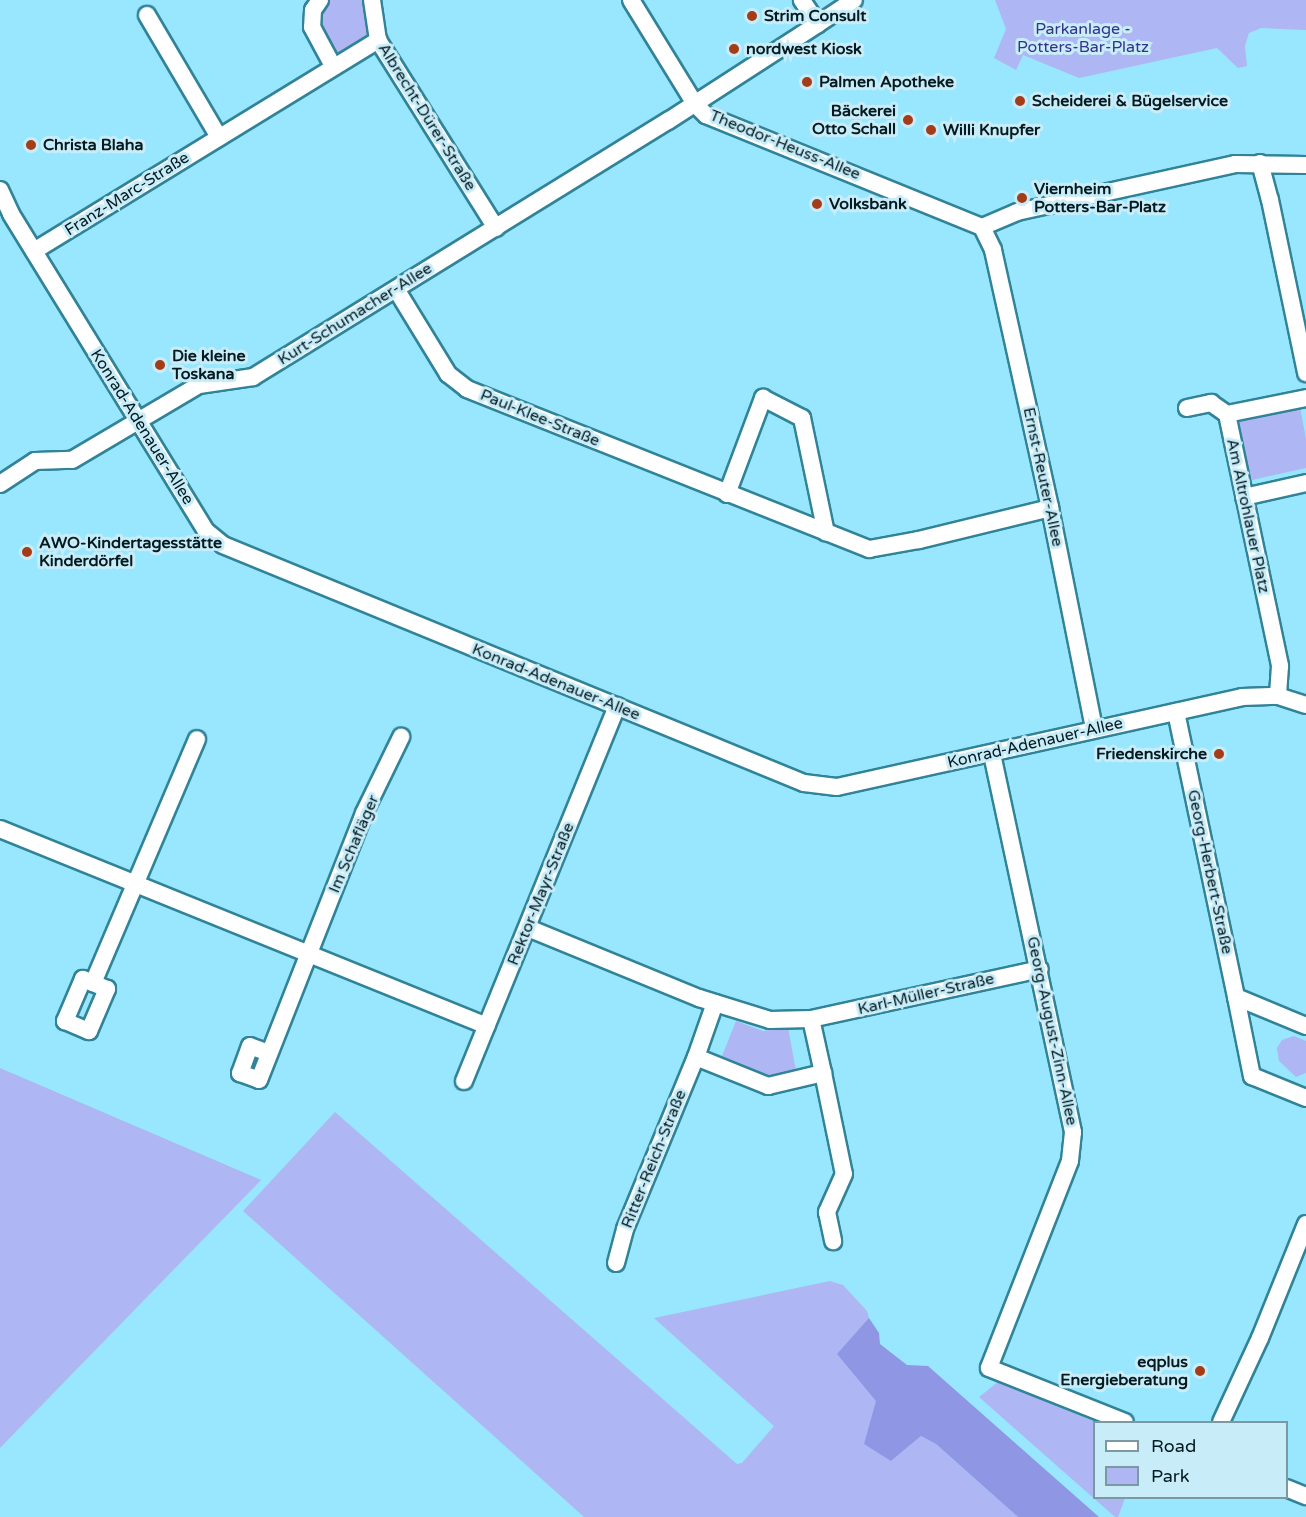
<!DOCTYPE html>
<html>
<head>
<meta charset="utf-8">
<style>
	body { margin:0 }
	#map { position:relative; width:1306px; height:1517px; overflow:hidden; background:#98e7fe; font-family:"Varela Round",sans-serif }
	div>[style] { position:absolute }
	.green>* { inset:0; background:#aeb6f4 }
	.forest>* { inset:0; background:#8f97e4 }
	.roads { filter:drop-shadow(2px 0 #318398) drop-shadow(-2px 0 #318398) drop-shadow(0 2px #318398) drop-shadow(0 -2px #318398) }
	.minor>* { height:16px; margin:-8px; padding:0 8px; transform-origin:8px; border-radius:8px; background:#fff }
	.dots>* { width:16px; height:16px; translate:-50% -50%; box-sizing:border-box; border:3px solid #c8edf9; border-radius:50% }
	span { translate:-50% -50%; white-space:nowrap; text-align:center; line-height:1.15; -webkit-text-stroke:6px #c8edf9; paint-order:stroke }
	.poi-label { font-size:16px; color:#041a20; font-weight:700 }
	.left { translate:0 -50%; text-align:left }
	.right { translate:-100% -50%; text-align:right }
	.park-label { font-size:16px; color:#35328a }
	.street-label { font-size:16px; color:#041a20 }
	.legend { position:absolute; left:1093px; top:1421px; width:195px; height:78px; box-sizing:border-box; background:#c8edf9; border:2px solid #7a99a2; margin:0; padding:8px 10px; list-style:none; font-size:18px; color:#041a20 }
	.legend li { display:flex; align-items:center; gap:12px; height:30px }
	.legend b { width:30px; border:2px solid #7a99a2 }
</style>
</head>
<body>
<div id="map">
	<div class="green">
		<i style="clip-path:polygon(328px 0,363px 0,367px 35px,338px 53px,319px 23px,324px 3px)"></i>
		<i style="clip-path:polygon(995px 0,1306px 0,1306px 30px,1261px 28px,1249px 33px,1245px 46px,1247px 66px,1238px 68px,1217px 48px,1079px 78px,1023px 55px,1016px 70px,994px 58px,1006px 29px)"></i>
		<i style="clip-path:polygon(1300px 407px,1306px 439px,1306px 468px,1252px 480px,1236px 420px)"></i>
		<i style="clip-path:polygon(736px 1021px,763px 1031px,788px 1027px,796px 1071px,771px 1076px,722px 1056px)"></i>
		<i style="clip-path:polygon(1294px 1036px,1306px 1041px,1306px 1073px,1296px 1077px,1279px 1061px,1277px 1048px,1282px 1040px)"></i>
		<i style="clip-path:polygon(0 1068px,261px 1180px,0 1448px)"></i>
		<i style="clip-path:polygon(335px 1112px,737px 1464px,742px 1463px,774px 1426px,654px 1318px,830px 1281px,843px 1285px,867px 1311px,869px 1318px,860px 1331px,862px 1383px,877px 1401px,891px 1461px,921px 1436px,936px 1444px,1018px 1517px,584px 1517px,243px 1211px)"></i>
		<i style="clip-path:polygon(998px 1382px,1095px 1422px,1094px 1498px,1125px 1498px,1118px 1517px,1115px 1517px,979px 1397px)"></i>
	</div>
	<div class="forest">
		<i style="clip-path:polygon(869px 1318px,879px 1333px,880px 1344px,907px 1365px,928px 1366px,1099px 1517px,1018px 1517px,936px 1444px,921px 1436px,891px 1461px,864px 1444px,876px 1401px,837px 1354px)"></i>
	</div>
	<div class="roads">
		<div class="minor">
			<i style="left:320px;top:0;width:12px;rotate:125deg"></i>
			<i style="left:313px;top:10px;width:17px;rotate:93deg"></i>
			<i style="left:312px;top:27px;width:44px;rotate:61.7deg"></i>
			<i style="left:372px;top:0;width:40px;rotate:81.5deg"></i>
			<i style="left:378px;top:40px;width:222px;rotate:57.9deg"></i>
			<i style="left:631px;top:0;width:122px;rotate:58.4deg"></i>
			<i style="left:695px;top:104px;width:16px;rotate:45deg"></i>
			<i style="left:706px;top:115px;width:298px;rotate:22.1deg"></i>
			<i style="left:982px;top:227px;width:38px;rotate:-23deg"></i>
			<i style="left:1017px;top:212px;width:223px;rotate:-12.4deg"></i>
			<i style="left:1235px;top:164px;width:71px;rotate:0.8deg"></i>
			<i style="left:147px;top:15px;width:142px;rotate:59.5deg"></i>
			<i style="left:818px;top:24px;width:43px;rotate:-33.7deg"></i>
			<i style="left:1260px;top:163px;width:38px;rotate:75deg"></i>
			<i style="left:1270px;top:200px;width:177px;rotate:78.2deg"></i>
			<i style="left:0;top:190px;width:26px;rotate:65deg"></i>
			<i style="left:11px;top:214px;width:372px;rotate:58.4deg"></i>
			<i style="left:206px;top:531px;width:22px;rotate:39deg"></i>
			<i style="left:223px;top:545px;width:628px;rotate:22.28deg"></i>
			<i style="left:804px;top:783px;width:33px;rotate:7deg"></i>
			<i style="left:837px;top:787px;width:415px;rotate:-12.5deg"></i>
			<i style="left:1242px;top:697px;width:36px;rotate:-2deg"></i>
			<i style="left:1278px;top:696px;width:29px;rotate:18deg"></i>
			<i style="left:982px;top:227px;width:25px;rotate:64deg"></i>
			<i style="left:993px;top:250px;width:264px;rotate:77.5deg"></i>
			<i style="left:1050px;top:508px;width:225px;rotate:78.7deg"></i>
			<i style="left:34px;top:251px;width:404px;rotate:-31.5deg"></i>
			<i style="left:396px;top:289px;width:100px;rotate:58.5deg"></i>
			<i style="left:448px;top:374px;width:24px;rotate:38deg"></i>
			<i style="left:467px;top:389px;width:433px;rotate:21.7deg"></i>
			<i style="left:869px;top:549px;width:51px;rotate:-10.2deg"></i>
			<i style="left:919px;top:540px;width:135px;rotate:-13.7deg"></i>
			<i style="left:1187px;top:408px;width:25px;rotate:-12deg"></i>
			<i style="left:1211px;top:403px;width:19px;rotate:35deg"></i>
			<i style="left:1227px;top:414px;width:258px;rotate:78.1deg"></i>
			<i style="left:1280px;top:666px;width:30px;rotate:94deg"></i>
			<i style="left:1227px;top:414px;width:81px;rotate:-11.4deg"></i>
			<i style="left:0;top:484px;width:42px;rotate:-33.3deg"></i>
			<i style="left:35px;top:461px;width:37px;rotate:-2deg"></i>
			<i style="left:72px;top:460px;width:147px;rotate:-30.6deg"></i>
			<i style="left:199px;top:385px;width:55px;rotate:-8.4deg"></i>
			<i style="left:253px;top:377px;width:488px;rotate:-31.7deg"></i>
			<i style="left:668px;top:121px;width:179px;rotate:-32.9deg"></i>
			<i style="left:818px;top:24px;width:29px;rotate:-124deg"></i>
			<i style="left:727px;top:494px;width:103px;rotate:-69.4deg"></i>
			<i style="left:763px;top:398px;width:44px;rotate:27.1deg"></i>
			<i style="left:802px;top:418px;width:117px;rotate:78.2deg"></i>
			<i style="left:1244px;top:497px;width:64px;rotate:-12.7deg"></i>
			<i style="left:1176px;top:712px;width:291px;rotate:78.1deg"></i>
			<i style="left:1236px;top:997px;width:76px;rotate:22.5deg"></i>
			<i style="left:992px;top:754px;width:387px;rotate:77.9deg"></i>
			<i style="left:1073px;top:1132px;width:29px;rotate:96deg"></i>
			<i style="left:1070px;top:1161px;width:222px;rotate:111.4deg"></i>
			<i style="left:989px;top:1368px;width:146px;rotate:21.7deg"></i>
			<i style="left:0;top:829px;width:525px;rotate:22.02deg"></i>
			<i style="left:528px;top:928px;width:185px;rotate:22.3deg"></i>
			<i style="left:699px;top:998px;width:74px;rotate:17.2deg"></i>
			<i style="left:770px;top:1020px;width:41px;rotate:-1.4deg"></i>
			<i style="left:811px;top:1019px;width:234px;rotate:-12.3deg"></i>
			<i style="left:93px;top:983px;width:11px;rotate:-158deg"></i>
			<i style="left:83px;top:979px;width:46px;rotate:113.2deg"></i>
			<i style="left:65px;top:1021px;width:26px;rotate:23deg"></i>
			<i style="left:89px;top:1031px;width:46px;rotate:-66.8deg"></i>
			<i style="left:107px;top:989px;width:15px;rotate:-157deg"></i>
			<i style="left:93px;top:983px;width:265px;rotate:-66.9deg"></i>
			<i style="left:1236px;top:997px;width:81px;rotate:78.6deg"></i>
			<i style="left:1252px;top:1076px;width:58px;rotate:22.2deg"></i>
			<i style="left:715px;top:1003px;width:57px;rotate:109.4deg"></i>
			<i style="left:696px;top:1057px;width:78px;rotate:21.9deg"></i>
			<i style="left:768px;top:1086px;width:57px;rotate:-13.3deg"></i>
			<i style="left:823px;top:1073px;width:55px;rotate:-102.5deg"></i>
			<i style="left:269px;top:1053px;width:20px;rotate:-160deg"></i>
			<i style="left:250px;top:1046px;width:29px;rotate:110deg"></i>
			<i style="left:240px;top:1073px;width:20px;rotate:20deg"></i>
			<i style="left:259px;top:1080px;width:287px;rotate:-68.5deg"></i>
			<i style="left:364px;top:813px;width:85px;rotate:-64deg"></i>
			<i style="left:823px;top:1073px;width:103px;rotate:78.3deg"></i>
			<i style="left:844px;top:1174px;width:42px;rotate:114.1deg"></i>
			<i style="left:827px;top:1212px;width:30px;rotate:78deg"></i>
			<i style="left:464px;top:1081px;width:405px;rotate:-67.8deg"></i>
			<i style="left:616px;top:1263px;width:35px;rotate:-75deg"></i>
			<i style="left:625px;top:1229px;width:186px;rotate:-67.6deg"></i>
			<i style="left:1221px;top:1422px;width:93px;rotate:-65.1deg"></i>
			<i style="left:1260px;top:1338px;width:123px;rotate:-68deg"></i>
			<i style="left:1286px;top:1488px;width:22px;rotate:22deg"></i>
		</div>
	</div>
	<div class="dots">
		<i style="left:752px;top:16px;background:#a33c17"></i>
		<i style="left:734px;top:49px;background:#a33c17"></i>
		<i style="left:807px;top:82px;background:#a33c17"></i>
		<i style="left:1020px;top:101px;background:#a33c17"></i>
		<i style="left:908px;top:120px;background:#a33c17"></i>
		<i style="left:931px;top:130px;background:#a33c17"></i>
		<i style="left:31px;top:145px;background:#a33c17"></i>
		<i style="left:1022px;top:198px;background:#a33c17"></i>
		<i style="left:817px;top:204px;background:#a33c17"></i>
		<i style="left:160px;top:365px;background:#a33c17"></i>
		<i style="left:27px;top:552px;background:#a33c17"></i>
		<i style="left:1219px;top:754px;background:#a33c17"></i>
		<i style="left:1200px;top:1371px;background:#a33c17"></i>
	</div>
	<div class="poi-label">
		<span class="left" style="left:764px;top:16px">Strim Consult</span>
		<span class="left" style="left:746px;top:49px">nordwest Kiosk</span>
		<span class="left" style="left:819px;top:82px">Palmen Apotheke</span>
		<span class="left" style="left:1032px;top:101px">Scheiderei &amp; Bügelservice</span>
		<span class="right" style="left:896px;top:120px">Bäckerei<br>Otto Schall</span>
		<span class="left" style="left:943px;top:130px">Willi Knupfer</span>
		<span class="left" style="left:43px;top:145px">Christa Blaha</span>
		<span class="left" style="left:1034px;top:198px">Viernheim<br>Potters-Bar-Platz</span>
		<span class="left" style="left:829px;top:204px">Volksbank</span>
		<span class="left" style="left:172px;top:365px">Die kleine<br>Toskana</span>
		<span class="left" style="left:39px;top:552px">AWO-Kindertagesstätte<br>Kinderdörfel</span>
		<span class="right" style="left:1207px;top:754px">Friedenskirche</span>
		<span class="right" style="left:1188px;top:1371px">eqplus<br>Energieberatung</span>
	</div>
	<div class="park-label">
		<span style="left:1083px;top:38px">Parkanlage -<br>Potters-Bar-Platz</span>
	</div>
	<div class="street-label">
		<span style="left:427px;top:117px;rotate:58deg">Albrecht-Dürer-Straße</span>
		<span style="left:785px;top:145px;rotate:22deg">Theodor-Heuss-Allee</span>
		<span style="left:127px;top:194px;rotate:-32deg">Franz-Marc-Straße</span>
		<span style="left:355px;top:314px;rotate:-32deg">Kurt-Schumacher-Allee</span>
		<span style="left:540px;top:418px;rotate:22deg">Paul-Klee-Straße</span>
		<span style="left:142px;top:427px;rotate:58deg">Konrad-Adenauer-Allee</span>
		<span style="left:1043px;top:477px;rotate:78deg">Ernst-Reuter-Allee</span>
		<span style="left:1248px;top:516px;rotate:78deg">Am Altrohlauer Platz</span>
		<span style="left:556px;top:682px;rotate:22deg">Konrad-Adenauer-Allee</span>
		<span style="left:1035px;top:743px;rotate:-13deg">Konrad-Adenauer-Allee</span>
		<span style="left:354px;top:844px;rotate:-67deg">Im Schafläger</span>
		<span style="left:1210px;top:872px;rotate:78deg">Georg-Herbert-Straße</span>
		<span style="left:541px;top:894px;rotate:-68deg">Rektor-Mayr-Straße</span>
		<span style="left:926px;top:994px;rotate:-13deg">Karl-Müller-Straße</span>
		<span style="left:1052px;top:1031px;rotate:78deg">Georg-August-Zinn-Allee</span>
		<span style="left:654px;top:1159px;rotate:-68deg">Ritter-Reich-Straße</span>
	</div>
	<ul class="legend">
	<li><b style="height:8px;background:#fff"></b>Road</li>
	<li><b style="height:16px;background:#aeb6f4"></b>Park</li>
	</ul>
</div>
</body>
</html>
